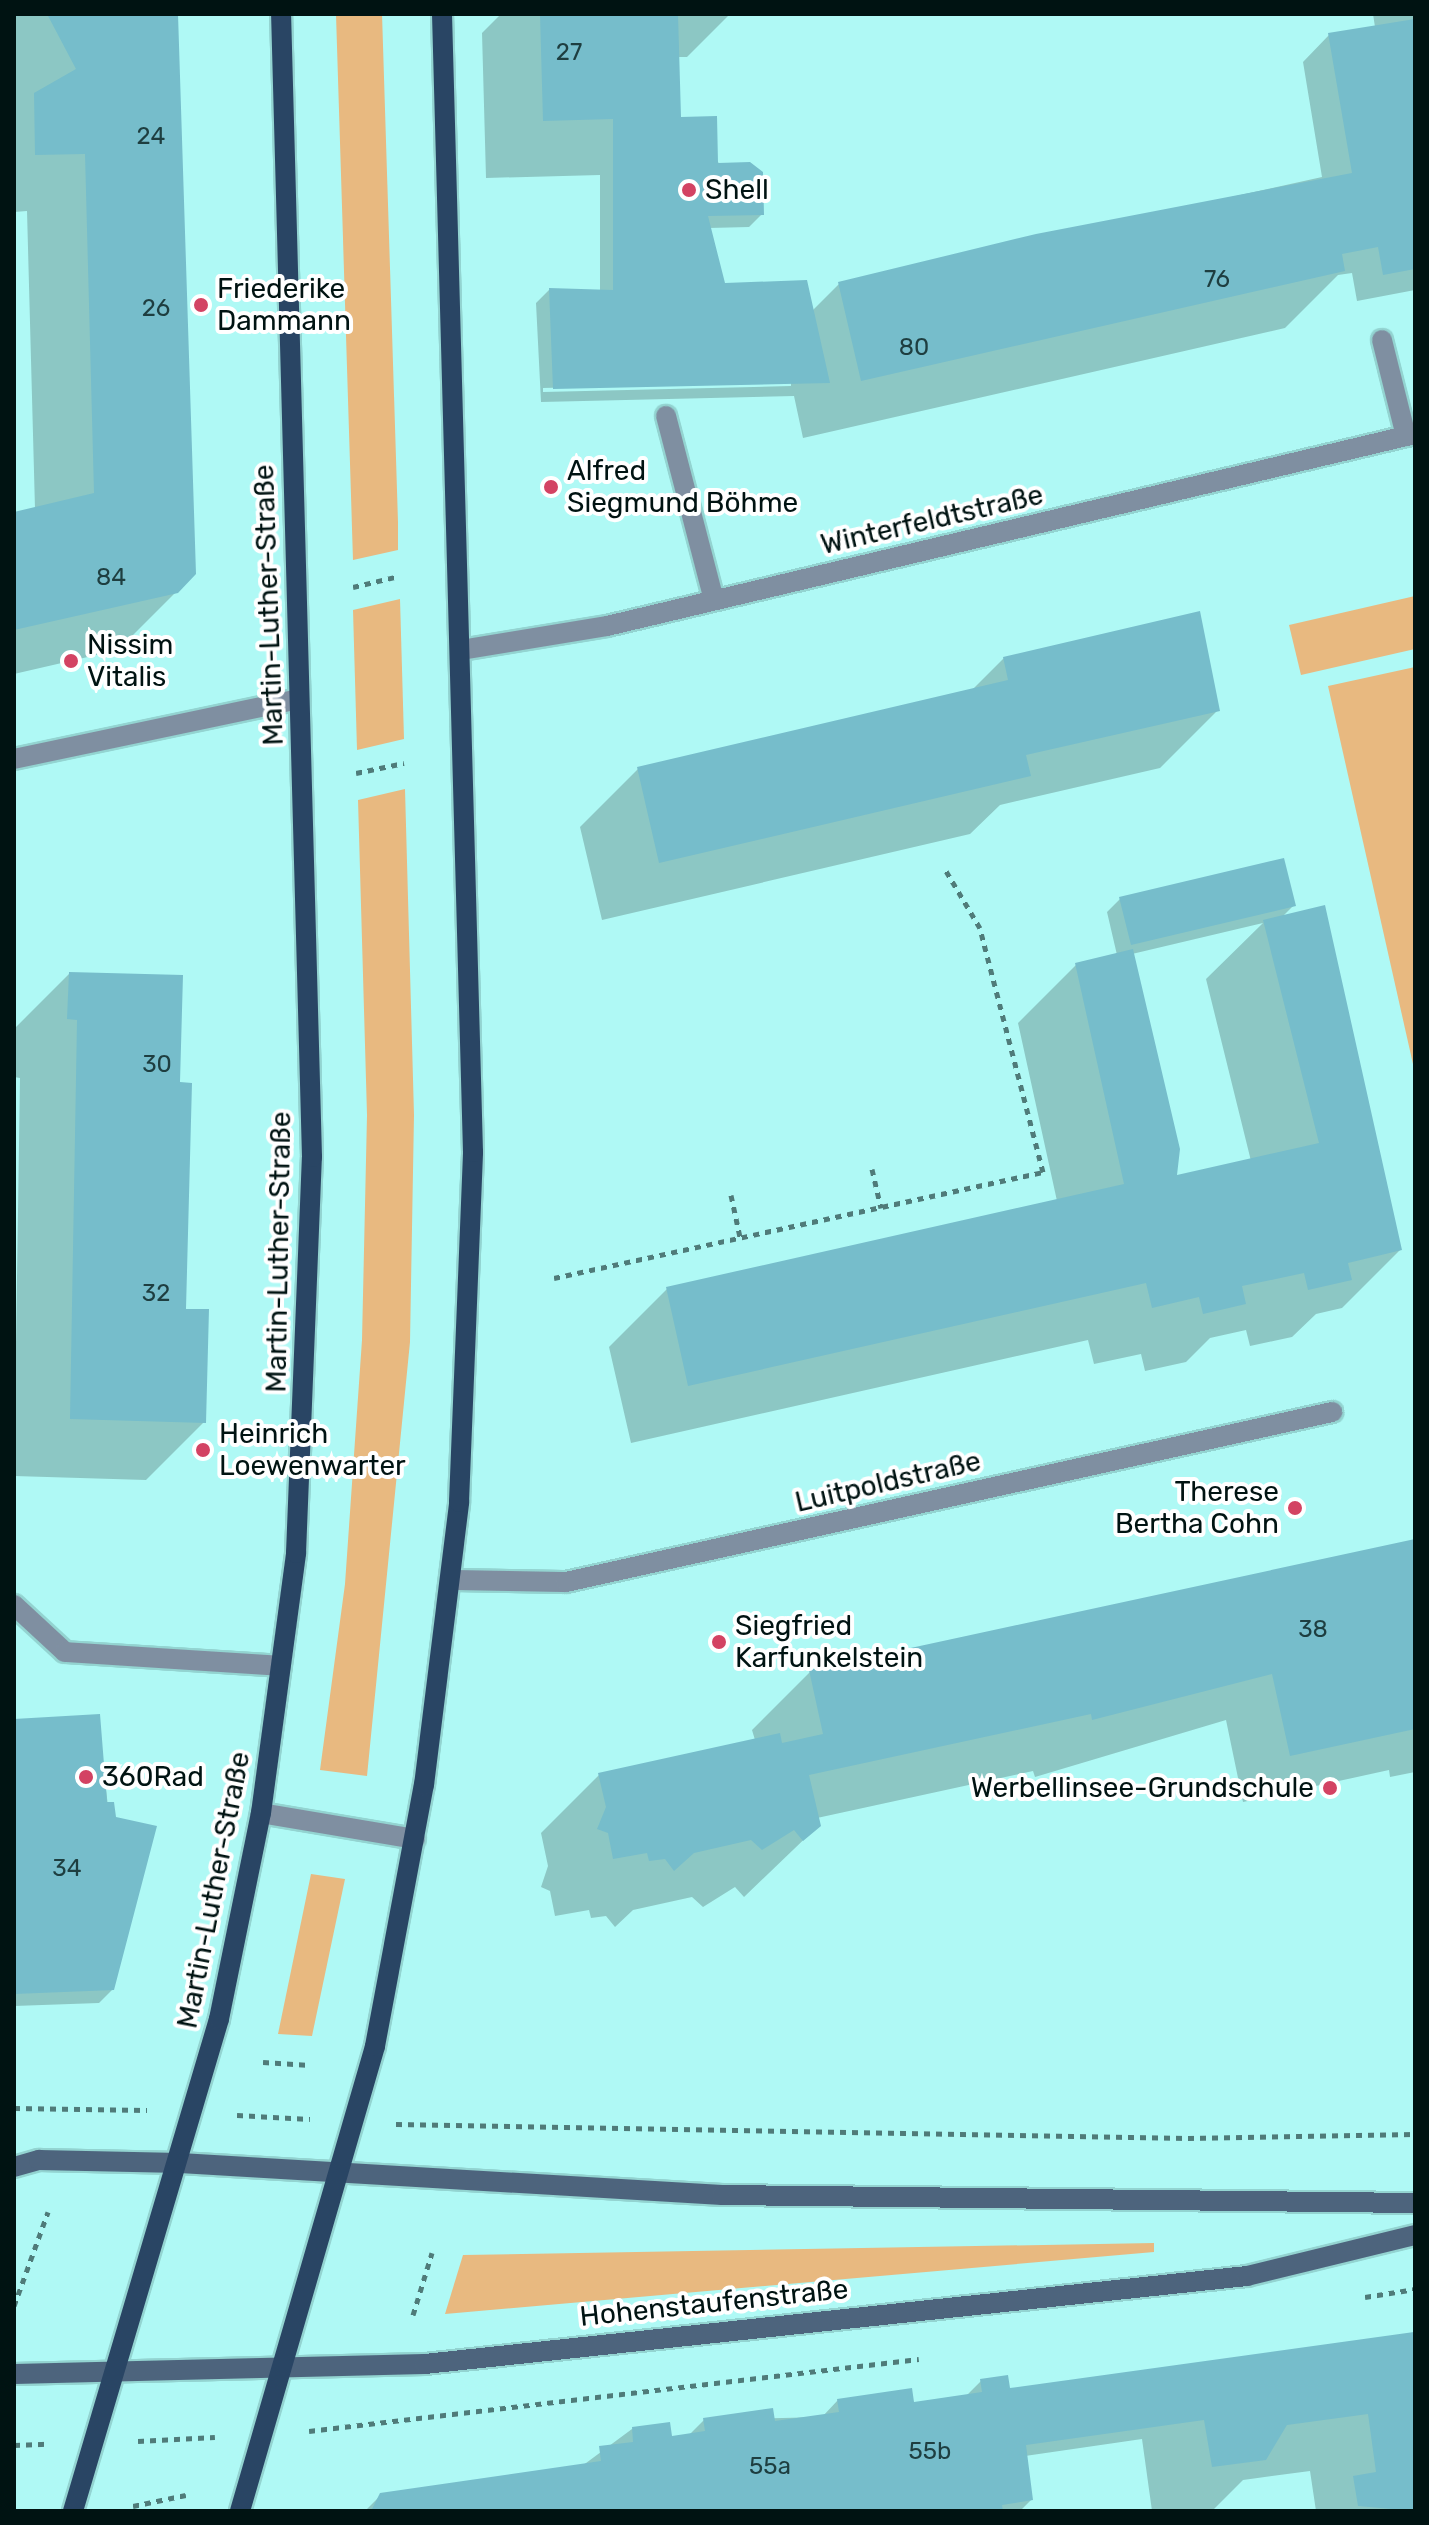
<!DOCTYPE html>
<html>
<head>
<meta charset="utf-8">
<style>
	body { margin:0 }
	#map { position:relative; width:1429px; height:2525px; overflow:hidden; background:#aff9f5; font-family:Rubik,sans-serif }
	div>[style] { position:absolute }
	.green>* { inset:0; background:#e8b980 }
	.shadow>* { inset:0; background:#0003 }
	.building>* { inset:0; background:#76bdcb }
	.path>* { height:5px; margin-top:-2.5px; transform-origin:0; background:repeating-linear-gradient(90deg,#4f7b79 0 6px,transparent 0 12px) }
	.roads { filter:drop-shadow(2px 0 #93d4d1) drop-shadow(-2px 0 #93d4d1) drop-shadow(0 2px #93d4d1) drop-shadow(0 -2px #93d4d1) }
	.service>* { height:20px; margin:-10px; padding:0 10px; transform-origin:10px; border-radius:10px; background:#7f8fa1 }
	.minor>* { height:20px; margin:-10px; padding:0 10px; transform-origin:10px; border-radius:10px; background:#7f8fa1 }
	.secondary>* { height:20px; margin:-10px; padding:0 10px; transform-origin:10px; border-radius:10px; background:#4d647d }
	.primary>* { height:20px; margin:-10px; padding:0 10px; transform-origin:10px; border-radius:10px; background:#294564 }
	.dots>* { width:22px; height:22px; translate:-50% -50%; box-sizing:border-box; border:4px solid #fff; border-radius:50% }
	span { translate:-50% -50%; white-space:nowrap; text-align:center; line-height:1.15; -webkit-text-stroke:8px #fff; paint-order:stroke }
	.number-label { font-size:24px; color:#1e3e40 }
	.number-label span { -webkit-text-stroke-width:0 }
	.poi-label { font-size:28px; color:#001312 }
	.left { translate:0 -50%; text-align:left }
	.right { translate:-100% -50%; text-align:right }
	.street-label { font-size:28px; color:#001312 }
	.frame { position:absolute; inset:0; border:16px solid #001312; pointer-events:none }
</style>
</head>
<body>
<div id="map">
	<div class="green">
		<i style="clip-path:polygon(336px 14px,382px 14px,398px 522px,398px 550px,353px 560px)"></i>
		<i style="clip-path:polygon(1415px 596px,1415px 649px,1301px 675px,1289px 625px)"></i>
		<i style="clip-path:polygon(400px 599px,404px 739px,357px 750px,353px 610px)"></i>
		<i style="clip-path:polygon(1415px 667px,1415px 1073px,1328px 686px)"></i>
		<i style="clip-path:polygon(405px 789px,414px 1115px,410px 1342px,367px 1776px,320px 1770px,345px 1584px,362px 1340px,367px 1115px,358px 800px)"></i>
		<i style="clip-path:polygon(311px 1874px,345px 1879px,312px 2036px,278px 2034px)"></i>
		<i style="clip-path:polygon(1154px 2243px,1154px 2252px,445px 2314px,463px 2255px)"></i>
	</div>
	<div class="shadow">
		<i style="clip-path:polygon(14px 14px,176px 14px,176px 592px,118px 650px,14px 674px,14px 515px,35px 509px,27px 211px,14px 212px)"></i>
		<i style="clip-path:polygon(evenodd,501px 14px,730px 14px,687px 57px,677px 57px,679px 116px,762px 214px,749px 227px,709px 228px,723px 286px,812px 311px,839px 284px,1322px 177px,1303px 62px,1329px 35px,1375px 27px,1373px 14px,1415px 14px,1415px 290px,1357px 301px,1352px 273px,1338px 275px,1285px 328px,803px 438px,794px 396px,541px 402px,536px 303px,549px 290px,600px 291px,600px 175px,486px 178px,482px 33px,501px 14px,791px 382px,791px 386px,543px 392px,543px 388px,791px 382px)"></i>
		<i style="clip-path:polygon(1004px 658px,1218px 710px,1160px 768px,1000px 805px,970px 834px,602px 920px,580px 827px,638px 769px,972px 690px)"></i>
		<i style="clip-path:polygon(evenodd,1120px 899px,1294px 905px,1282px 917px,1400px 1250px,1342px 1308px,1316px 1314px,1292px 1337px,1250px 1346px,1246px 1330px,1210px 1338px,1186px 1362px,1145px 1371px,1141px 1354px,1094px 1364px,1088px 1340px,631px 1443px,609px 1347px,667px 1289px,1057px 1201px,1018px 1023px,1076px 965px,1117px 955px,1107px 912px,1120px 899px,1263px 923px,1206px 979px,1251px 1161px,1175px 1178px,1132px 954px,1263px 923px)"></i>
		<i style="clip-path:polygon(69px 974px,178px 1084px,184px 1311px,204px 1422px,146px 1480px,14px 1476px,20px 1078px,14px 1077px,14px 1029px)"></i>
		<i style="clip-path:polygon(1415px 1541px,1415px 1772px,1390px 1777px,1389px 1770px,1243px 1802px,1226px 1720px,1035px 1777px,1033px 1771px,817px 1818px,819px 1825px,744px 1897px,735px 1887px,703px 1907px,692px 1897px,633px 1910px,615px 1927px,606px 1916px,591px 1918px,589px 1910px,555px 1916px,550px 1891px,541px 1887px,548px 1866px,541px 1833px,599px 1775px,755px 1740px,752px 1730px,810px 1672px)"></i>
		<i style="clip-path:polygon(98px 1716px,110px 1825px,113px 1989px,99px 2003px,14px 2006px,14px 1721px)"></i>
		<i style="clip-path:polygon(1412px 2334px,1415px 2511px,1316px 2511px,1310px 2471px,1243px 2480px,1212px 2511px,1152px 2511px,1142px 2439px,1025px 2456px,1031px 2500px,1020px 2511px,365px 2511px,381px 2495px,582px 2466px,632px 2429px,671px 2438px,688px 2436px,704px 2420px,822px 2417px,838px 2400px,913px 2404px,966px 2396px,981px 2381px,1008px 2390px)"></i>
	</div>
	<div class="building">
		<i style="clip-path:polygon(47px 14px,178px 14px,196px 574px,178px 593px,14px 630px,14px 512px,94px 493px,85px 154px,35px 155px,34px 93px,76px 69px)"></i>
		<i style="clip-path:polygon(540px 14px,678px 14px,681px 117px,717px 116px,718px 163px,750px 162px,763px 172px,764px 215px,708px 216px,725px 283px,807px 280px,830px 383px,553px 389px,549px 288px,613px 290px,613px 119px,543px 121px)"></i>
		<i style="clip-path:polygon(1415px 19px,1415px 269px,1383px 275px,1378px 247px,1342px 254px,1345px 271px,861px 381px,838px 282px,1036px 234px,1352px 173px,1328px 33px)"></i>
		<i style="clip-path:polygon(1200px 611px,1220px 711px,1026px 755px,1031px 776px,659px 863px,637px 767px,1008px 680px,1003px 657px)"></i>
		<i style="clip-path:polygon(1284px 858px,1296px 906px,1131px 945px,1119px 897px)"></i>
		<i style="clip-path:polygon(1325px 905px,1402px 1250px,1348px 1263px,1352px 1280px,1308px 1290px,1304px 1273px,1242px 1286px,1246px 1304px,1203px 1314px,1199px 1297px,1152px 1308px,1146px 1283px,688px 1386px,666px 1287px,1124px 1184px,1075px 963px,1133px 949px,1180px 1149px,1177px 1175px,1319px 1143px,1263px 920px)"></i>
		<i style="clip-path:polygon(69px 972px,183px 975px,180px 1082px,192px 1083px,186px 1309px,209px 1309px,206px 1423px,70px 1419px,77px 1020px,67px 1019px)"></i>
		<i style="clip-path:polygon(1415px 1539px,1415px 1729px,1290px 1756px,1272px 1674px,1092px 1720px,1091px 1714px,809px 1775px,821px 1826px,803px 1841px,794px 1830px,762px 1850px,751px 1840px,694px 1853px,674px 1871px,665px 1859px,649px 1861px,647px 1853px,613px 1859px,608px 1833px,597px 1829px,606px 1807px,598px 1773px,780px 1733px,782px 1743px,823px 1734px,809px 1670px)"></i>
		<i style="clip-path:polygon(100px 1714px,107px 1802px,114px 1802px,116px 1817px,157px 1826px,114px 1990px,14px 1994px,14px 1719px)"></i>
		<i style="clip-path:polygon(1414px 2332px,1415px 2511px,1358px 2506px,1353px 2476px,1376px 2472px,1368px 2414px,1287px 2425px,1266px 2460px,1212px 2467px,1204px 2420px,1026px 2445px,1033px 2500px,1002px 2505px,1003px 2511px,371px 2511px,380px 2493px,601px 2461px,599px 2446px,633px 2442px,632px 2427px,670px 2422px,672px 2436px,705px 2431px,703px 2418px,773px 2408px,775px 2421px,839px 2412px,837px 2399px,912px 2388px,914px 2402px,982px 2392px,980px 2379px,1008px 2375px,1010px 2388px)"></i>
	</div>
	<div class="path">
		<i style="left:353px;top:587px;width:47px;rotate:-13.4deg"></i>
		<i style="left:356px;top:773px;width:49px;rotate:-11.8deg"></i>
		<i style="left:872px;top:1169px;width:40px;rotate:77deg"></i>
		<i style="left:731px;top:1195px;width:43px;rotate:77.9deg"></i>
		<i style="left:554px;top:1278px;width:500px;rotate:-12.23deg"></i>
		<i style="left:1043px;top:1172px;width:252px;rotate:-104.5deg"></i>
		<i style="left:980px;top:928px;width:69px;rotate:-120.7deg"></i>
		<i style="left:263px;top:2062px;width:47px;rotate:3.7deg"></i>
		<i style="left:14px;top:2108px;width:133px;rotate:0.9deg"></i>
		<i style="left:237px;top:2115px;width:73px;rotate:3.1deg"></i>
		<i style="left:396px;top:2124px;width:792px;rotate:1.01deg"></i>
		<i style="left:1188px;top:2138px;width:227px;rotate:-1deg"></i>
		<i style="left:1365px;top:2297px;width:51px;rotate:-9.1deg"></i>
		<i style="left:14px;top:2306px;width:100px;rotate:-70.1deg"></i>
		<i style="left:413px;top:2315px;width:65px;rotate:-73deg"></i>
		<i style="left:309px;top:2431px;width:614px;rotate:-6.73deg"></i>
		<i style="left:138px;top:2441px;width:77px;rotate:-3deg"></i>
		<i style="left:14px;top:2445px;width:34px;rotate:-2deg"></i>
		<i style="left:133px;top:2506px;width:54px;rotate:-11.7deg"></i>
	</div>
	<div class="roads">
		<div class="service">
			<i style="left:1382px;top:340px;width:99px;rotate:76deg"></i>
			<i style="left:666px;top:416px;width:190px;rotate:75.4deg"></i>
			<i style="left:14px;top:1605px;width:69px;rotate:42.7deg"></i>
			<i style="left:65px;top:1652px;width:216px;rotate:3.7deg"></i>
			<i style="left:261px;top:1813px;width:156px;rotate:9.6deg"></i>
		</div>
		<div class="minor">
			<i style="left:461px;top:650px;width:148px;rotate:-9.3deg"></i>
			<i style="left:607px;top:626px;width:830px;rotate:-13.37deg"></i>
			<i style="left:14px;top:759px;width:291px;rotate:-11.9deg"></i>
			<i style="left:452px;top:1580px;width:114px;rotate:1deg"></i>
			<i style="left:566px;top:1582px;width:785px;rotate:-12.51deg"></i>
		</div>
		<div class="secondary">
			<i style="left:14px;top:2167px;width:26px;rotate:-16deg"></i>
			<i style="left:39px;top:2160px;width:141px;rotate:1.2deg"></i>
			<i style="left:180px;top:2163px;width:543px;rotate:3.38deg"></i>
			<i style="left:722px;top:2195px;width:693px;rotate:0.66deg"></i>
			<i style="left:14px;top:2374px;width:411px;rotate:-1.4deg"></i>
			<i style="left:425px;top:2364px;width:827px;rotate:-6.11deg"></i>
			<i style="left:1247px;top:2276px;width:173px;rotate:-13.7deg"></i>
		</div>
		<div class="primary">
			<i style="left:73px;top:2511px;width:513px;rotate:-73.47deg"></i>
			<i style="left:219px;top:2019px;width:210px;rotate:-78.5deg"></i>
			<i style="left:261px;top:1813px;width:262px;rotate:-82.3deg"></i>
			<i style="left:296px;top:1553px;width:396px;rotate:-87.7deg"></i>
			<i style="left:312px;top:1157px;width:1143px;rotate:-91.55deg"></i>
			<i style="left:240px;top:2511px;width:484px;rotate:-73.8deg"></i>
			<i style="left:375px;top:2046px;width:266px;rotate:-79.4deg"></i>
			<i style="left:424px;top:1785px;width:285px;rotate:-82.9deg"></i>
			<i style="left:459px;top:1502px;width:350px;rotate:-87.7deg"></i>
			<i style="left:473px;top:1152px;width:1138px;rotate:-91.56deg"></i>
		</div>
	</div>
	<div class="dots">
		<i style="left:689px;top:190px;background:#d34363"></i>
		<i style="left:201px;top:305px;background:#d34363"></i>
		<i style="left:551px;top:487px;background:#d34363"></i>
		<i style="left:71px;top:661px;background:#d34363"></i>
		<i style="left:203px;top:1450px;background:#d34363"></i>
		<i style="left:1295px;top:1508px;background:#d34363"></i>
		<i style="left:719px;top:1642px;background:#d34363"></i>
		<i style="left:86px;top:1777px;background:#d34363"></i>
		<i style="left:1330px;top:1788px;background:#d34363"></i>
	</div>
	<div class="number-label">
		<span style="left:569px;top:53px">27</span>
		<span style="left:151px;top:137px">24</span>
		<span style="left:1217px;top:280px">76</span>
		<span style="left:156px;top:309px">26</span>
		<span style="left:914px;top:348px">80</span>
		<span style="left:111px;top:578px">84</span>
		<span style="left:157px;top:1065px">30</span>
		<span style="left:156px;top:1294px">32</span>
		<span style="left:1313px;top:1630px">38</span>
		<span style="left:67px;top:1869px">34</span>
		<span style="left:930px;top:2452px">55b</span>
		<span style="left:770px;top:2467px">55a</span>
	</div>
	<div class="poi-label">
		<span class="left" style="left:705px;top:190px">Shell</span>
		<span class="left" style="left:217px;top:305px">Friederike<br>Dammann</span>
		<span class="left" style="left:567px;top:487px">Alfred<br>Siegmund Böhme</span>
		<span class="left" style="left:87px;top:661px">Nissim<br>Vitalis</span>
		<span class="left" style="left:219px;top:1450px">Heinrich<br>Loewenwarter</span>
		<span class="right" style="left:1279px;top:1508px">Therese<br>Bertha Cohn</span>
		<span class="left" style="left:735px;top:1642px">Siegfried<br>Karfunkelstein</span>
		<span class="left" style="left:102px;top:1777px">360Rad</span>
		<span class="right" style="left:1314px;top:1788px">Werbellinsee-Grundschule</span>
	</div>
	<div class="street-label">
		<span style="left:932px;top:520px;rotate:-13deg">Winterfeldtstraße</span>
		<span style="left:269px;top:605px;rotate:-92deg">Martin-Luther-Straße</span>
		<span style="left:279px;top:1252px;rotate:-89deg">Martin-Luther-Straße</span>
		<span style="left:888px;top:1482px;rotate:-13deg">Luitpoldstraße</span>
		<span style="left:214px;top:1890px;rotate:-79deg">Martin-Luther-Straße</span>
		<span style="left:714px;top:2303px;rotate:-6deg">Hohenstaufenstraße</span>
	</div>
	<div class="frame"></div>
</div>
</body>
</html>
